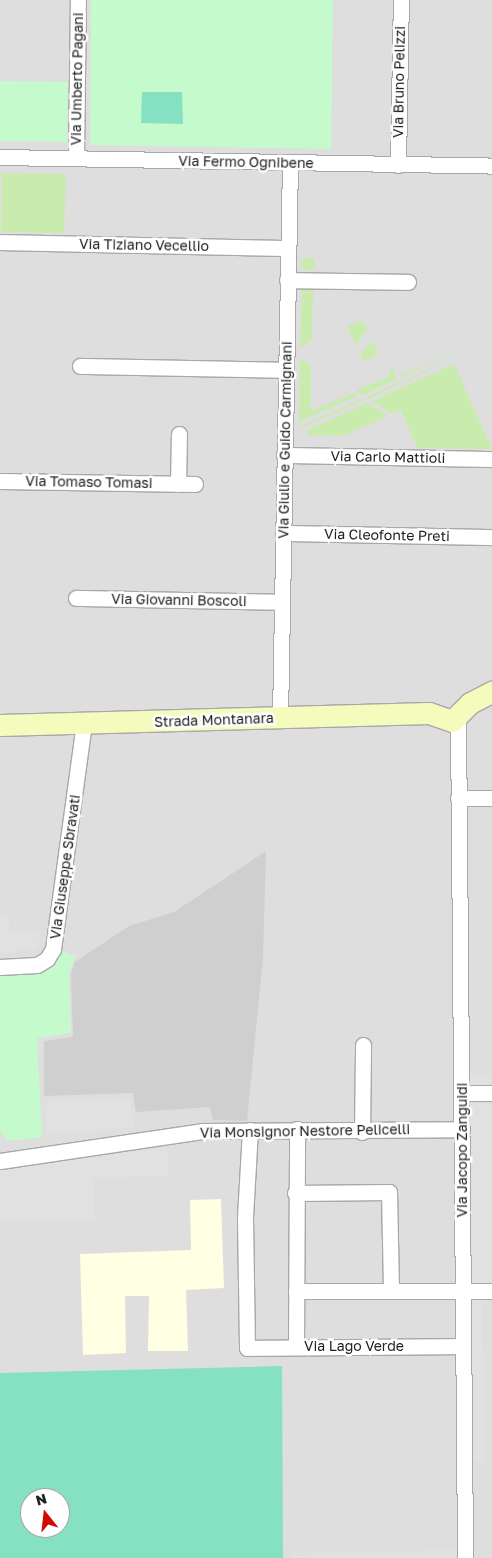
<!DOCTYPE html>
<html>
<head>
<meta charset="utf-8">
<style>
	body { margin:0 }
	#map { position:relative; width:492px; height:1558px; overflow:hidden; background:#f1eee8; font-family:"Golos Text",sans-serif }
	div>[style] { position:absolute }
	.residential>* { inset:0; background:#dfdede }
	.education>* { inset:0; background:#feffe3 }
	.religious>* { inset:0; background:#cfcfcf }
	.grass>* { inset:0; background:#c9ebae }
	.round { border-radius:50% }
	.park>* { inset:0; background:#c5facc }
	.pitch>* { inset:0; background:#85e1c2 }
	.parking>* { inset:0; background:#e1e1e1 }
	.roads { filter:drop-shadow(1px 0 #a8a8a8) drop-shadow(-1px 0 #a8a8a8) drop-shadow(0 1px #a8a8a8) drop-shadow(0 -1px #a8a8a8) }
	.street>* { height:15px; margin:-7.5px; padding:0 7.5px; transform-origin:7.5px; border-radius:7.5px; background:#fff }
	.secondary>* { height:21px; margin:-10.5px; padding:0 10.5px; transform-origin:10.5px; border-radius:10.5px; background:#f4fbbc }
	span { translate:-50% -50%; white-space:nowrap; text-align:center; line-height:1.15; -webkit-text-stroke:5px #fff; paint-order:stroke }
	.street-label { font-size:14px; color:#212121 }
	.north { position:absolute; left:20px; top:1488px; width:50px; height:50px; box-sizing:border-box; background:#fff; border:1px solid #a6a6a6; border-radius:50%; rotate:344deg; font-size:14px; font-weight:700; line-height:20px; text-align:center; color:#212121 }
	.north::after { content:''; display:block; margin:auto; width:18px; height:22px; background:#d20a00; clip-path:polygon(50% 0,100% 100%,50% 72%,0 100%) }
</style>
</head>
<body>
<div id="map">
	<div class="residential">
		<i style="clip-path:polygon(evenodd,0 0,492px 0,492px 1558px,0 1558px,0 0,30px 1498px,60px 1498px,60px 1528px,30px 1528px,30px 1498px)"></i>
	</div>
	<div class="education">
		<i style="clip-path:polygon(221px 1199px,224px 1288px,186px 1290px,188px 1351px,148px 1351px,149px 1296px,125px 1296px,126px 1353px,83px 1355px,80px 1254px,191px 1250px,190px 1200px)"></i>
	</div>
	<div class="religious">
		<i style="clip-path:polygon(266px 851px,263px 958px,247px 1121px,213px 1120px,210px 1107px,136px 1112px,133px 1093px,44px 1096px,44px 1041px,73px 1037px,71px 974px,75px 962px,129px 926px,174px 912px)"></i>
	</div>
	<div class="grass">
		<i style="clip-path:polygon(2px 173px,66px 174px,64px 233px,1px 232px)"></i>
		<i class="round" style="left:301px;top:257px;width:14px;height:14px"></i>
		<i style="clip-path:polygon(302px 288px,313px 288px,312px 340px,300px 348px)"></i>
		<i style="clip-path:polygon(362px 320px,367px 329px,356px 345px,347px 327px)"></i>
		<i style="clip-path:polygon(492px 335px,402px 377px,401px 375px,427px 364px)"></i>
		<i style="clip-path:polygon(372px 341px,378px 353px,372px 359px,362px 360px,360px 354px)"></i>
		<i style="clip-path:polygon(300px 358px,311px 367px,311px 411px,353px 393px,357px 396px,299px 422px)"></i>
		<i style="clip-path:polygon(452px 359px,368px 399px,366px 397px)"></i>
		<i style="clip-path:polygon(391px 364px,397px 379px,362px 395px,356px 390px,390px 376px)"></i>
		<i style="clip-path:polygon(454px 364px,492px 449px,417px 448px,401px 410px,392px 414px,372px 401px)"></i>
		<i style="clip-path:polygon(362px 399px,364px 400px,299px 429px,299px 427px)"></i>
		<i style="clip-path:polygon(367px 403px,388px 416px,343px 436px,308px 435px,308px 430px)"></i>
	</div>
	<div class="park">
		<i style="clip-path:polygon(91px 0,333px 0,331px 149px,90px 145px)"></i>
		<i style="clip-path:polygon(0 81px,68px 82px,67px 142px,0 141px)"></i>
		<i style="clip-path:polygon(63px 952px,76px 956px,69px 971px,71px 1033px,37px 1038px,42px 1137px,8px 1141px,0 1131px,0 976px,44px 972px)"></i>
	</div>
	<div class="pitch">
		<i style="clip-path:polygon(142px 92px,182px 92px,183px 124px,141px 123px)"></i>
		<i style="clip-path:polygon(evenodd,282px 1366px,283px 1558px,0 1558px,0 1373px,282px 1366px,30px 1498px,60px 1498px,60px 1528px,30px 1528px,30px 1498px)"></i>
	</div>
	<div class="parking">
		<i style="clip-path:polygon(0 917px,9px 917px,9px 932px,41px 933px,37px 948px,0 953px)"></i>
		<i style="clip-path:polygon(462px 1074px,492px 1074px,492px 1093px,462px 1093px)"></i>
		<i style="clip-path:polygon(130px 1097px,134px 1128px,47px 1134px,45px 1100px)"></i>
		<i style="clip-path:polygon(467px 1104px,492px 1104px,492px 1287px,467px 1286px)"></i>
		<i style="clip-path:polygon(167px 1147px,169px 1175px,93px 1179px,94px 1220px,0 1222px,0 1170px)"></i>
		<i style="clip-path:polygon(462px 1291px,482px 1291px,485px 1462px,462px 1462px)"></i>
		<i style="clip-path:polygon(461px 1550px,461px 1558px,294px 1558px,294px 1553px)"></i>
	</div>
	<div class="roads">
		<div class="street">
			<i style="left:0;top:157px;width:492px;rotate:1deg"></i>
			<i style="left:76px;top:158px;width:158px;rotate:-89.3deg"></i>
			<i style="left:398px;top:165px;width:165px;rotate:-89deg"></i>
			<i style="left:0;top:242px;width:288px;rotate:1.2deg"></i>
			<i style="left:287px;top:280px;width:121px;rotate:0.9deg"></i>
			<i style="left:80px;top:366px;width:206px;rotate:1.1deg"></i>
			<i style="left:284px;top:455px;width:208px;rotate:1.1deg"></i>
			<i style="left:0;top:481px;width:195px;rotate:0.9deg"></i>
			<i style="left:178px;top:484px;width:50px;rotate:-88.9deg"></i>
			<i style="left:283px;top:533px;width:209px;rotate:1.1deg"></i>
			<i style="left:76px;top:598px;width:206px;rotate:1.1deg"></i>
			<i style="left:458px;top:716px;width:842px;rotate:89.52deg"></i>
			<i style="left:280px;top:718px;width:555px;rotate:-88.97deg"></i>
			<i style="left:458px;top:798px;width:34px"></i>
			<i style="left:0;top:967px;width:37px;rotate:-3deg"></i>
			<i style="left:37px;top:965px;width:12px;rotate:-31deg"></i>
			<i style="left:47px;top:959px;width:12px;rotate:-59deg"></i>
			<i style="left:53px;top:949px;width:227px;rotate:-82.2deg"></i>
			<i style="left:462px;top:1093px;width:30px"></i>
			<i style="left:250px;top:1130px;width:88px;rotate:93.3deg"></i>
			<i style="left:245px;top:1218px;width:130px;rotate:89.1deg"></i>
			<i style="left:247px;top:1348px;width:215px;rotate:-0.5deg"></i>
			<i style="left:362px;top:1132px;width:87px;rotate:-89.3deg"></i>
			<i style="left:0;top:1161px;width:204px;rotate:-8.4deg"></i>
			<i style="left:202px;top:1131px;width:260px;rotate:-0.4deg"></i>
			<i style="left:295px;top:1193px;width:94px;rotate:-0.6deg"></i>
			<i style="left:389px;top:1192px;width:98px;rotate:88.8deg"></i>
			<i style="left:296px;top:1291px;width:196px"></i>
			<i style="left:296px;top:1346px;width:217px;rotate:-89.7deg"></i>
		</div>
		<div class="secondary">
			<i style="left:0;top:725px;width:429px;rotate:-1.6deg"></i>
			<i style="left:429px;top:713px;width:24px;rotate:19deg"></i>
			<i style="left:452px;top:721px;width:25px;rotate:-45deg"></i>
			<i style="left:470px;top:703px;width:25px;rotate:-27deg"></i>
		</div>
	</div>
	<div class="street-label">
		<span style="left:77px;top:79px;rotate:-89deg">Via Umberto Pagani</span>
		<span style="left:399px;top:82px;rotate:-89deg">Via Bruno Pelizzi</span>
		<span style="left:246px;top:162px;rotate:1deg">Via Fermo Ognibene</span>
		<span style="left:144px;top:245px;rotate:1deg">Via Tiziano Vecellio</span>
		<span style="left:285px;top:440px;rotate:-89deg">Via Giulio e Guido Carmignani</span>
		<span style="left:388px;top:457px;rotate:1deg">Via Carlo Mattioli</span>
		<span style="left:89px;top:482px;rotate:1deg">Via Tomaso Tomasi</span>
		<span style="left:387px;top:535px;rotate:1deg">Via Cleofonte Preti</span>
		<span style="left:179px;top:600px;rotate:1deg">Via Giovanni Boscoli</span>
		<span style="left:214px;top:720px;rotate:-2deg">Strada Montanara</span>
		<span style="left:65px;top:867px;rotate:-82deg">Via Giuseppe Sbravati</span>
		<span style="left:305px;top:1131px;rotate:-1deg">Via Monsignor Nestore Pelicelli</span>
		<span style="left:462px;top:1150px;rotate:-90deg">Via Jacopo Zanguidi</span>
		<span style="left:354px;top:1346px">Via Lago Verde</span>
	</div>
	<div class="north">N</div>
</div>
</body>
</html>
